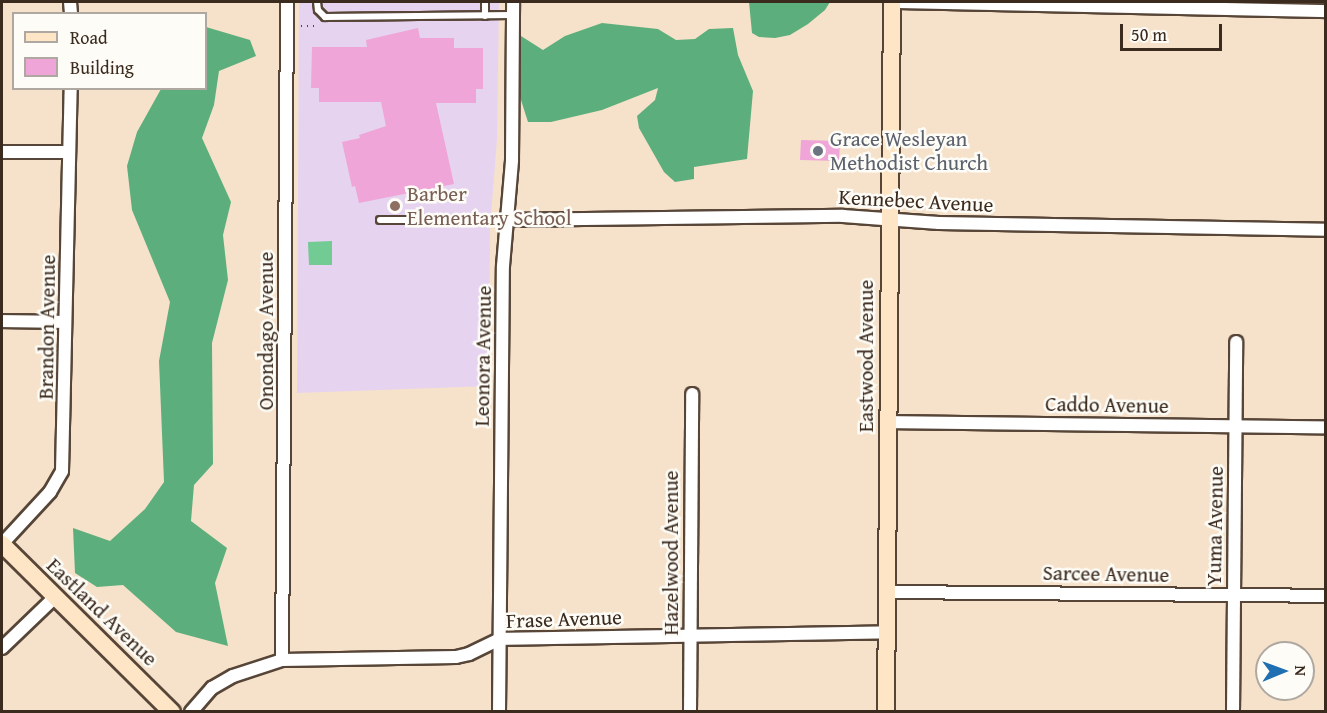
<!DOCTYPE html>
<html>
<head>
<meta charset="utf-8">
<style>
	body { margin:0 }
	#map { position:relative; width:1327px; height:713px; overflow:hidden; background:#f6e2ca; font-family:"Gentium Book Plus",serif }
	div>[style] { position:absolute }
	.built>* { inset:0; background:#e6d3f0 }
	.green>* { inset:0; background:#71cb92 }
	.forest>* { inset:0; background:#5caf7c }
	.building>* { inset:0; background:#efa5d8 }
	.path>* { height:2px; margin-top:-1px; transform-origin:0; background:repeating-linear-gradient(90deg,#574638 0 1.5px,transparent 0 6px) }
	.roads { filter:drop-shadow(2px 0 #574638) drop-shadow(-2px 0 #574638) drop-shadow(0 2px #574638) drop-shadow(0 -2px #574638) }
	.lane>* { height:6px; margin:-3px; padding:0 3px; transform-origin:3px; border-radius:3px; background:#fff }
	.street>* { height:12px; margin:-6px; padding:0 6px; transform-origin:6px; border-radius:6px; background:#fff }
	.secondary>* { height:16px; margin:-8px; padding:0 8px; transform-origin:8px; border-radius:8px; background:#fde5c5 }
	.dots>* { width:16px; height:16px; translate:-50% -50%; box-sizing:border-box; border:3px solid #fdfcf7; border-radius:50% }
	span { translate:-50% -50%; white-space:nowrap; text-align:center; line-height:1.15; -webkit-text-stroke:5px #fdfcf7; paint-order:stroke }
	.worship-label { font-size:21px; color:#5b616d }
	.left { translate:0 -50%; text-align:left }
	.education-label { font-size:21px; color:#785e54 }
	.street-label { font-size:21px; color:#3b2a1e }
	.frame { position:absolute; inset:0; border:3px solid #3b2a1e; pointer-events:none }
	.legend { position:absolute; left:12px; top:12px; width:195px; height:78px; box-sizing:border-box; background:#fdfcf7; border:2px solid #afa8a0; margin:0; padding:8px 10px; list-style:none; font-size:18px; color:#3b2a1e }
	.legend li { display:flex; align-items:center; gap:12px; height:30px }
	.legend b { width:30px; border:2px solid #afa8a0 }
	.north { position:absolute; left:1255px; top:641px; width:60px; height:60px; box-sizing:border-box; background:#fdfcf7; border:2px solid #afa8a0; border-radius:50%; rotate:89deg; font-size:16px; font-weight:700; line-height:24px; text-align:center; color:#3b2a1e }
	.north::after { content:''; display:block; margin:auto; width:21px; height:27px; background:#1f6fb2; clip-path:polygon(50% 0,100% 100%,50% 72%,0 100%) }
	.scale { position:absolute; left:1120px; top:24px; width:102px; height:27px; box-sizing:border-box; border:3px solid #3b2a1e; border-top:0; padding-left:8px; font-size:18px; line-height:21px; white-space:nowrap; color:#3b2a1e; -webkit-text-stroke:4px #fdfcf7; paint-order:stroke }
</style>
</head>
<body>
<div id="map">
	<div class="built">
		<i style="clip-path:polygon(299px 2px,499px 2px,497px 139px,490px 228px,489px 386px,297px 393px)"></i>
	</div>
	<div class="green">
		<i style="clip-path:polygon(332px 241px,332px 265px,309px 265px,308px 242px)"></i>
	</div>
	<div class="forest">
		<i style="clip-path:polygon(749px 2px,830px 2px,825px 10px,808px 24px,790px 35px,775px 38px,759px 37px,752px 33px)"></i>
		<i style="clip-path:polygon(602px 23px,658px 29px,676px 40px,695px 39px,709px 29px,733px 28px,738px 55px,753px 91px,747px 159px,694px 167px,694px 179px,675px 182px,664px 172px,639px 128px,637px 116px,655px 100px,658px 88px,602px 110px,551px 122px,528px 122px,520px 97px,521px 36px,543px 50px,565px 36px)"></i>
		<i style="clip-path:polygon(206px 27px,250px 40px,256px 56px,219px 71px,214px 105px,202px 138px,231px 202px,223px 235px,228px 280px,212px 343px,213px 464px,194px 485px,191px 521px,227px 548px,215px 583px,228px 646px,176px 632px,123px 585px,97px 587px,75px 573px,73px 528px,110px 541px,145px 509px,164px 482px,159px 361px,170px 302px,132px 210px,127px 166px,137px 132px,161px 89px,206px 88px)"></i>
	</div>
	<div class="building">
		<i style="clip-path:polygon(418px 28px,420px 38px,454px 38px,454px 48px,483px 48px,483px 89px,476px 89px,476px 103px,436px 103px,454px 184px,359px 203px,355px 186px,352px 187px,342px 142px,360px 138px,359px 135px,386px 126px,381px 102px,319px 102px,319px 88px,311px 88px,312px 47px,367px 47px,366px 40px)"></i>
		<i style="clip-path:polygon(801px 140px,840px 141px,839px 161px,800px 160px)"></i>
	</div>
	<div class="path">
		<i style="left:301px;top:26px;width:18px"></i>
	</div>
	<div class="roads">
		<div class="lane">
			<i style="left:317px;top:2px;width:8px;rotate:83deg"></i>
			<i style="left:318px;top:10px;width:10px;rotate:45deg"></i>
			<i style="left:325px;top:17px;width:187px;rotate:-0.6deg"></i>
			<i style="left:485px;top:2px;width:14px;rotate:90deg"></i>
			<i style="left:380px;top:220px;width:125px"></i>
		</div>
		<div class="street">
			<i style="left:70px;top:2px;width:12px;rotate:85deg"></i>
			<i style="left:892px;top:2px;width:434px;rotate:1.2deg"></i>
			<i style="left:2px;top:152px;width:67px"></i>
			<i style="left:505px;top:220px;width:338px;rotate:-0.7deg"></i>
			<i style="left:843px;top:216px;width:96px;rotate:4.2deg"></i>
			<i style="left:939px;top:223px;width:387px;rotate:1deg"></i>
			<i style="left:2px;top:321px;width:63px;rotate:0.9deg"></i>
			<i style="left:888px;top:422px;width:438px;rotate:0.7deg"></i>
			<i style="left:2px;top:544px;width:71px;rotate:-47.3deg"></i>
			<i style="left:50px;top:492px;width:24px;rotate:-60deg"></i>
			<i style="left:62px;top:471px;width:383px;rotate:-88.7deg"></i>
			<i style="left:887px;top:592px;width:439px;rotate:0.5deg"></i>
			<i style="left:2px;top:648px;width:72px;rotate:-43.9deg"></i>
			<i style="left:282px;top:660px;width:658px;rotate:-89.56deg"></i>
			<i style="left:191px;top:712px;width:32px;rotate:-49deg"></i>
			<i style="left:212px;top:688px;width:24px;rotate:-30deg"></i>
			<i style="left:233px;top:676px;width:52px;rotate:-18.1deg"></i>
			<i style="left:282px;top:660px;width:174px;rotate:-1deg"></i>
			<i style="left:456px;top:657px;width:13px;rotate:-13deg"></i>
			<i style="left:469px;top:654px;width:34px;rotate:-26deg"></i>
			<i style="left:500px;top:639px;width:387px;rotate:-1deg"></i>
			<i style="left:499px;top:712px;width:446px;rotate:-89.5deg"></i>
			<i style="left:503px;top:266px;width:106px;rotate:-85.1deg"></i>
			<i style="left:512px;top:160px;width:158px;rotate:-89.6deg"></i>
			<i style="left:690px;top:712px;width:318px;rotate:-89.6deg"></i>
			<i style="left:1233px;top:712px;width:370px;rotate:-89.5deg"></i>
		</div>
		<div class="secondary">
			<i style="left:2px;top:544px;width:239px;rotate:44.7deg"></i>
			<i style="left:886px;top:712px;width:710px;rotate:-89.52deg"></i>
		</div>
	</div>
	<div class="dots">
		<i style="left:818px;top:151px;background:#6b7280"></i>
		<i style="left:395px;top:206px;background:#8d6e63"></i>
	</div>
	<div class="worship-label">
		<span class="left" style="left:830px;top:151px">Grace Wesleyan<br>Methodist Church</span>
	</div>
	<div class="education-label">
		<span class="left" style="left:407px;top:206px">Barber<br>Elementary School</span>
	</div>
	<div class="street-label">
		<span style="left:916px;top:201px;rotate:3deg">Kennebec Avenue</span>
		<span style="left:47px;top:327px;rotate:-89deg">Brandon Avenue</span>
		<span style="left:266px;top:331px;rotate:-90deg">Onondago Avenue</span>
		<span style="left:483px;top:356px;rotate:-89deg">Leonora Avenue</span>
		<span style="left:866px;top:356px;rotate:-90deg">Eastwood Avenue</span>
		<span style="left:1107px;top:405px;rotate:1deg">Caddo Avenue</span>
		<span style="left:1215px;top:526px;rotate:-89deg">Yuma Avenue</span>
		<span style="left:671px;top:553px;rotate:-90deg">Hazelwood Avenue</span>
		<span style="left:1106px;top:574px;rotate:1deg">Sarcee Avenue</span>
		<span style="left:102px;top:612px;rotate:44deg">Eastland Avenue</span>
		<span style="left:564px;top:619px;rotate:-2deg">Frase Avenue</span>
	</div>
	<div class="frame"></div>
	<ul class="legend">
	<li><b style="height:8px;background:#fde5c5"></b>Road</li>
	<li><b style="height:16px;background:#efa5d8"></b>Building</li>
	</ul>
	<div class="north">N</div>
	<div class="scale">50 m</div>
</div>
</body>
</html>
